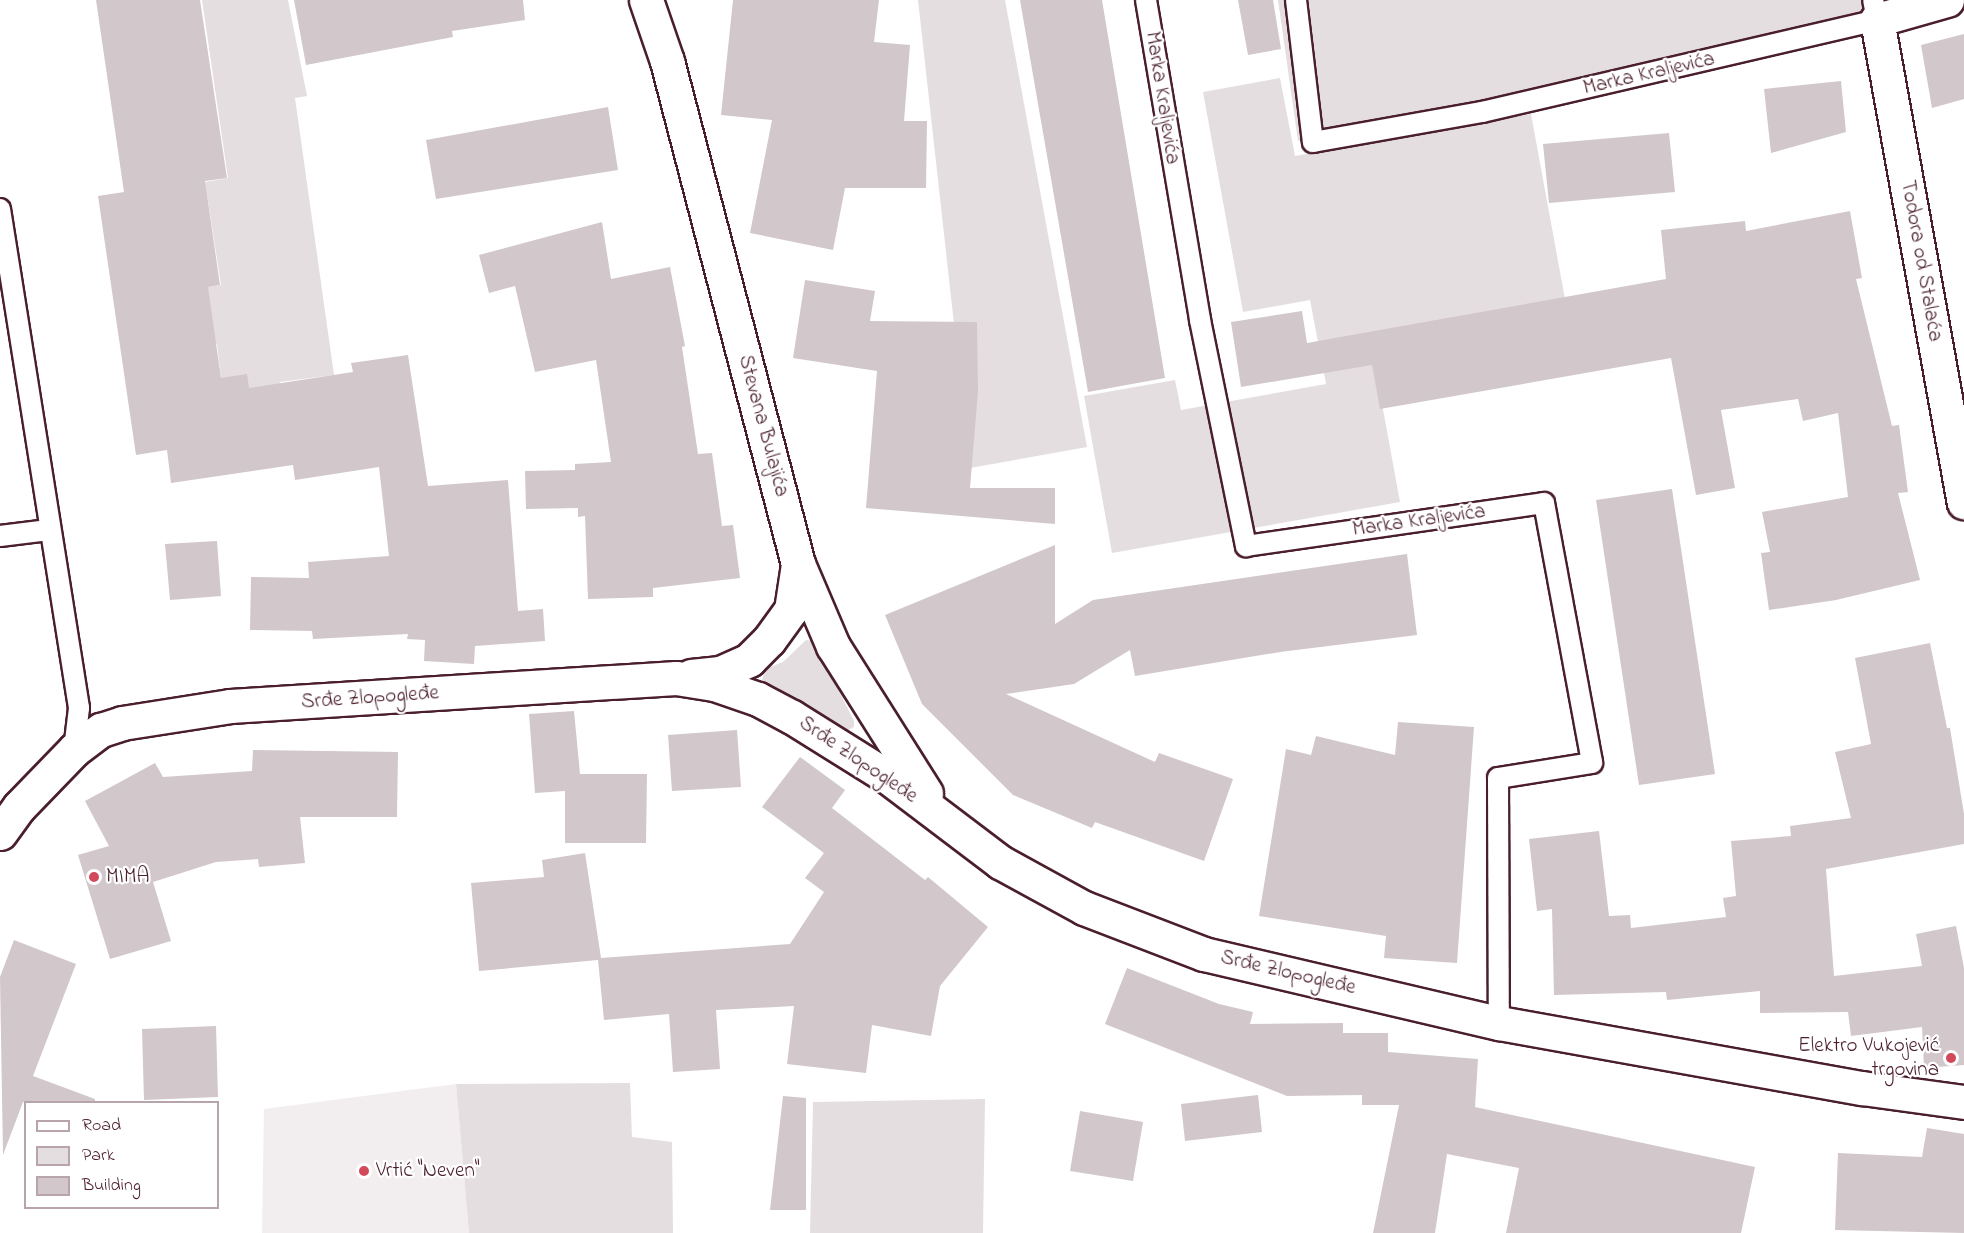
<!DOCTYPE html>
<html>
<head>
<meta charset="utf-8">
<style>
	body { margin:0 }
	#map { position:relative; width:1964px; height:1233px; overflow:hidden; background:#fff; font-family:"Indie Flower",sans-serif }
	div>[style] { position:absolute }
	.built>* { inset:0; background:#f2eeef }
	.green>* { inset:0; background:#e5dee0 }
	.building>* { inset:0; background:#d2c7cb }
	.roads { filter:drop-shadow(2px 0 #4a1f2b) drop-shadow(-2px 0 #4a1f2b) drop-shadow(0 2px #4a1f2b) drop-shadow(0 -2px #4a1f2b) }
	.lane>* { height:20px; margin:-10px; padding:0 10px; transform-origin:10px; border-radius:10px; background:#fff }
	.street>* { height:33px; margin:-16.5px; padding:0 16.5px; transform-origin:16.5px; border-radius:16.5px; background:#fff }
	.dots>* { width:16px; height:16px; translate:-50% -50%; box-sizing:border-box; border:3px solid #fff; border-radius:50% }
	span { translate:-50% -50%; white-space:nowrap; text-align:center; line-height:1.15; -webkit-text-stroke:4.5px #fff; paint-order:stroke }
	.street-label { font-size:21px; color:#4a1f2b }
	.poi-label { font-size:21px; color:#4a1f2b }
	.left { translate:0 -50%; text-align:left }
	.right { translate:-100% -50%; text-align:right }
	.legend { position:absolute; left:24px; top:1101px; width:195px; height:108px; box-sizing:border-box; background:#fff; border:2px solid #b7a5aa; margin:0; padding:8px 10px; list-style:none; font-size:18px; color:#4a1f2b }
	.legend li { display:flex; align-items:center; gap:12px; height:30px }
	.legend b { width:30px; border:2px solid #b7a5aa }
</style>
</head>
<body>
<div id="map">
	<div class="built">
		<i style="clip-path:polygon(456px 1084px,469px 1233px,262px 1233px,264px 1109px)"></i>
	</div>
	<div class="green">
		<i style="clip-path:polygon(202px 0,288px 0,307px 96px,295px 98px,334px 375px,280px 382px,280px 392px,250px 396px,221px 378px,217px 344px,204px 346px,195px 289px,221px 285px,205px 182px,228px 178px)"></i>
		<i style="clip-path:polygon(918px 0,1005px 0,1087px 447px,970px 468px)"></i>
		<i style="clip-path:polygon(1278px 0,1865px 0,1868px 16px,1495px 104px,1298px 141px)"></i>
		<i style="clip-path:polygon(1280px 78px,1295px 156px,1531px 114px,1565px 299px,1369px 333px,1400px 502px,1112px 553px,1084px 396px,1175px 380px,1181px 410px,1326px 384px,1310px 300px,1243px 312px,1203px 92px)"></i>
		<i style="clip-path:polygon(806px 640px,814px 641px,854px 721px,854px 727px,848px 730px,805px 703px,767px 687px,762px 680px,765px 669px,783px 662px)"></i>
		<i style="clip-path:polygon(630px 1083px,632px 1137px,672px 1142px,673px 1233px,469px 1233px,456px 1084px)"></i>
		<i style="clip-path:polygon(985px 1099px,983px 1233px,810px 1233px,813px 1102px)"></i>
	</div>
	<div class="building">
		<i style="clip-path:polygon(96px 0,200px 0,227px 178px,205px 181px,220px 285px,208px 287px,221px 378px,247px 374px,249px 388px,353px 372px,351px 363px,408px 355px,428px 486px,508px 480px,518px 611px,543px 609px,545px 641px,475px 646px,474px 664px,424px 661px,425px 640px,407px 639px,408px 634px,313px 639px,312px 631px,250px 630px,251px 577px,309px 578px,308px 562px,389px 556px,379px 467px,295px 480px,293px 465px,171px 483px,167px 450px,136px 455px,98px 196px,124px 192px)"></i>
		<i style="clip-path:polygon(294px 0,523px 0,525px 20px,452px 31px,453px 37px,306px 65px)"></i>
		<i style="clip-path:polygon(733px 0,879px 0,874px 42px,910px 45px,904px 121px,927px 121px,926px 188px,845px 188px,833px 250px,750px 233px,772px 120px,721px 115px)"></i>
		<i style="clip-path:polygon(1020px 0,1102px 0,1165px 378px,1088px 392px)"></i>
		<i style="clip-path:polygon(1238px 0,1273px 0,1281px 49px,1248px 55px)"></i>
		<i style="clip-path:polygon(1964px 34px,1964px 99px,1932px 108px,1921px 45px)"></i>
		<i style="clip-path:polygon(1841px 81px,1846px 132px,1771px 153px,1764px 89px)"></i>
		<i style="clip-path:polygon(608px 107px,618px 170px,436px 199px,426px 140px)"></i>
		<i style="clip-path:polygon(1669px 133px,1675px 192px,1549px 203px,1543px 144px)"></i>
		<i style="clip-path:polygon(1850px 211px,1862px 278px,1856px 279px,1892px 426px,1899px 425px,1908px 492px,1898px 493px,1920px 580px,1836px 600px,1769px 610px,1761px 553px,1770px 552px,1762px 512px,1848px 497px,1838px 413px,1803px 421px,1798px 399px,1721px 410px,1735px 488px,1696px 495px,1671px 358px,1380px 409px,1372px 365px,1241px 387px,1231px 322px,1302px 311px,1307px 343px,1666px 279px,1661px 230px,1745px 221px,1746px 231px)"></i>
		<i style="clip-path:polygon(602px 222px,611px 279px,670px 267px,685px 346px,682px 347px,698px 454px,712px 453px,722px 526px,733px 525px,740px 578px,653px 588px,653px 597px,588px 599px,585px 516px,578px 517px,578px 508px,526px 509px,525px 471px,575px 470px,575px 464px,611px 462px,596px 360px,535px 372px,515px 286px,489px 293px,479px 255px)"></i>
		<i style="clip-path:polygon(805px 280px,875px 291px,870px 321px,977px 322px,978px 391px,970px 488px,1055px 488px,1055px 524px,866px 508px,877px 371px,793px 358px)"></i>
		<i style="clip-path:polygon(1672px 489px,1715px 774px,1639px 785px,1596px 500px)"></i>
		<i style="clip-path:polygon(217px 541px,221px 596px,170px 600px,165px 544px)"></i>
		<i style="clip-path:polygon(1055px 545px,1055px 624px,1093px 600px,1407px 554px,1417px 635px,1280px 652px,1135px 676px,1130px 650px,1074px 684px,1006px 694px,1155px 762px,1159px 753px,1233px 779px,1204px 861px,1095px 822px,1092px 828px,1013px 795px,922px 704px,885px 615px)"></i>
		<i style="clip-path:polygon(1930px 643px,1947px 728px,1950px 728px,1964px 814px,1964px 844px,1826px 869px,1834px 976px,1922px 966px,1916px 934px,1956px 926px,1964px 968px,1964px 1065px,1924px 1068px,1922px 1027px,1851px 1036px,1848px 1012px,1760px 1013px,1760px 991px,1667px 1000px,1666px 992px,1554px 995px,1552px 909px,1537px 911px,1529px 839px,1599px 831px,1609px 916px,1630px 915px,1631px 928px,1726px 917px,1723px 898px,1736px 896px,1731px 841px,1791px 836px,1790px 826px,1851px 818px,1835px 752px,1871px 744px,1855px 658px)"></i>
		<i style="clip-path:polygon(574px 711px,580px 774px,647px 774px,646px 843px,565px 843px,565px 791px,535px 793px,529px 714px)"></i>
		<i style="clip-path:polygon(1398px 722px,1474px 727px,1457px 963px,1384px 958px,1386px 936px,1259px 916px,1286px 749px,1311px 755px,1316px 736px,1395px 755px)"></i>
		<i style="clip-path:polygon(737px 730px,741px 787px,672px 791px,668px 735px)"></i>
		<i style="clip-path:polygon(253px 750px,398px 752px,397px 817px,300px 817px,305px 863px,259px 867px,258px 859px,216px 862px,153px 882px,171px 941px,110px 959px,78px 855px,109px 846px,85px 801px,155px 763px,163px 777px,252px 771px)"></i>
		<i style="clip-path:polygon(800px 757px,845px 790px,832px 808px,925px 880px,928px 877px,988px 927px,940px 986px,931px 1036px,872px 1025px,866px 1073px,787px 1064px,794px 1006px,716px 1010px,720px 1069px,673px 1072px,669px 1014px,604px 1020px,598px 960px,479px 971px,471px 883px,544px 877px,542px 860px,585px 853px,601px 958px,790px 944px,824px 892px,805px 878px,824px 853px,762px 807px)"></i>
		<i style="clip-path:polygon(14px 940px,76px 964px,33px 1076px,95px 1099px,95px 1102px,23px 1102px,3px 1155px,0 977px)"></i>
		<i style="clip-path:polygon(1127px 968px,1219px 1004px,1253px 1012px,1250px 1024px,1343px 1023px,1343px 1033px,1388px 1033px,1388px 1052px,1478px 1059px,1475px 1107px,1755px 1167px,1741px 1233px,1506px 1233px,1519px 1168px,1447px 1154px,1435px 1233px,1373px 1233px,1399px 1105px,1362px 1105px,1362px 1095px,1287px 1096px,1105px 1024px)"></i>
		<i style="clip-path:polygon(216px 1026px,218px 1097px,144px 1100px,142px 1029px)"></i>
		<i style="clip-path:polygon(1258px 1095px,1262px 1132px,1185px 1141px,1181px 1104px)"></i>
		<i style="clip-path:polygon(783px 1096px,806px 1098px,806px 1210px,770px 1210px)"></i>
		<i style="clip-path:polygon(1080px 1111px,1143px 1122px,1133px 1181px,1070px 1171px)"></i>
		<i style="clip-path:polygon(1927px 1128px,1964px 1134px,1964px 1233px,1835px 1230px,1838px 1153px,1922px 1157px)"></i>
	</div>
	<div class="roads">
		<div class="lane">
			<i style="left:1146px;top:0;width:325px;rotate:80.4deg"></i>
			<i style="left:1200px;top:320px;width:231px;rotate:78.5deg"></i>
			<i style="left:1246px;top:546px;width:301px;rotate:-8.2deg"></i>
			<i style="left:1544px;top:503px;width:264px;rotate:79.5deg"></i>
			<i style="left:1592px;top:763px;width:95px;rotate:170.9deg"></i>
			<i style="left:1498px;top:778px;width:245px;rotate:89.8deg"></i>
			<i style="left:1296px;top:0;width:143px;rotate:83.2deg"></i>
			<i style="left:1313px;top:142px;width:172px;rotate:-10.1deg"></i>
			<i style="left:1482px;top:112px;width:406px;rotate:-13.1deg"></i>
			<i style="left:1877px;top:20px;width:20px;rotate:-101deg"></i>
			<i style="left:0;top:209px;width:505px;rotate:81deg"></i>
			<i style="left:79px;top:708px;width:42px;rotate:96.8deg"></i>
			<i style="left:0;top:536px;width:49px;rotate:-7deg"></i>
		</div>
		<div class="street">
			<i style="left:646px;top:0;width:65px;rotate:71deg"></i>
			<i style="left:667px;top:61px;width:520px;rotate:75.4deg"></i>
			<i style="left:798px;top:564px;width:89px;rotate:66.9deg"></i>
			<i style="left:833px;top:646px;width:174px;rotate:57.7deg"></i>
			<i style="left:1947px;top:0;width:73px;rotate:164.1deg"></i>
			<i style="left:1877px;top:20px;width:490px;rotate:79.8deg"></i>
			<i style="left:691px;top:676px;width:29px;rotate:-6deg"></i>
			<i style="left:720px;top:673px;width:32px;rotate:-24deg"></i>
			<i style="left:749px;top:660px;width:28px;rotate:-45deg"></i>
			<i style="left:769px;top:640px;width:37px;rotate:-54deg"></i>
			<i style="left:791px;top:610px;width:47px;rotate:-81.3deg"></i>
			<i style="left:0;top:833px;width:32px;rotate:-54deg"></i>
			<i style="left:19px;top:807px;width:79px;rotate:-46deg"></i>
			<i style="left:74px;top:750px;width:34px;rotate:-37deg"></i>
			<i style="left:101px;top:730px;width:22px;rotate:-18deg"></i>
			<i style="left:122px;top:723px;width:109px;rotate:-8.9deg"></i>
			<i style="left:230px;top:706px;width:447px;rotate:-3.6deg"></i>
			<i style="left:676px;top:678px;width:38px;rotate:9deg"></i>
			<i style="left:714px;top:684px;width:46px;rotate:18.8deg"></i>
			<i style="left:758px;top:699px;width:38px;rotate:28deg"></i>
			<i style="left:792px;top:717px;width:113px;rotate:32deg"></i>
			<i style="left:888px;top:777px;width:141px;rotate:37.2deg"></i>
			<i style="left:1000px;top:862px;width:96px;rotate:28.7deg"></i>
			<i style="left:1084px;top:908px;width:129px;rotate:21deg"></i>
			<i style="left:1204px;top:954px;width:303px;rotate:13.2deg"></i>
			<i style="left:1499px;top:1023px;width:369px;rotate:10.2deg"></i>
			<i style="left:1862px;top:1088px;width:103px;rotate:7.8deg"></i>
		</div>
	</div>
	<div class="dots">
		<i style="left:94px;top:877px;background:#d1495b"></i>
		<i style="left:1951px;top:1058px;background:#d1495b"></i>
		<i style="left:364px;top:1171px;background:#d1495b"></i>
	</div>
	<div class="street-label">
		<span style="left:1649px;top:74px;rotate:-13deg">Marka Kraljevića</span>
		<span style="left:1162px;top:98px;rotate:81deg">Marka Kraljevića</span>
		<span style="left:1921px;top:261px;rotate:80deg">Todora od Stalaća</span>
		<span style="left:763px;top:426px;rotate:75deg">Stevana Bulajića</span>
		<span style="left:1419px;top:521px;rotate:-8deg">Marka Kraljevića</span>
		<span style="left:370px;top:698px;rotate:-4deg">Srđe Zlopogleđe</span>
		<span style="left:858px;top:760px;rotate:34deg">Srđe Zlopogleđe</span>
		<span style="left:1288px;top:973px;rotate:13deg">Srđe Zlopogleđe</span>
	</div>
	<div class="poi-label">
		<span class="left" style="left:106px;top:877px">MIMA</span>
		<span class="right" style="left:1939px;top:1058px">Elektro Vukojević<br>trgovina</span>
		<span class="left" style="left:376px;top:1171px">Vrtić "Neven"</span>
	</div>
	<ul class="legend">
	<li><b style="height:8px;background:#fff"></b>Road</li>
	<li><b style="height:16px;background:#e5dee0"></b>Park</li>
	<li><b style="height:16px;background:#d2c7cb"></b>Building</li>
	</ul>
</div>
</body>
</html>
